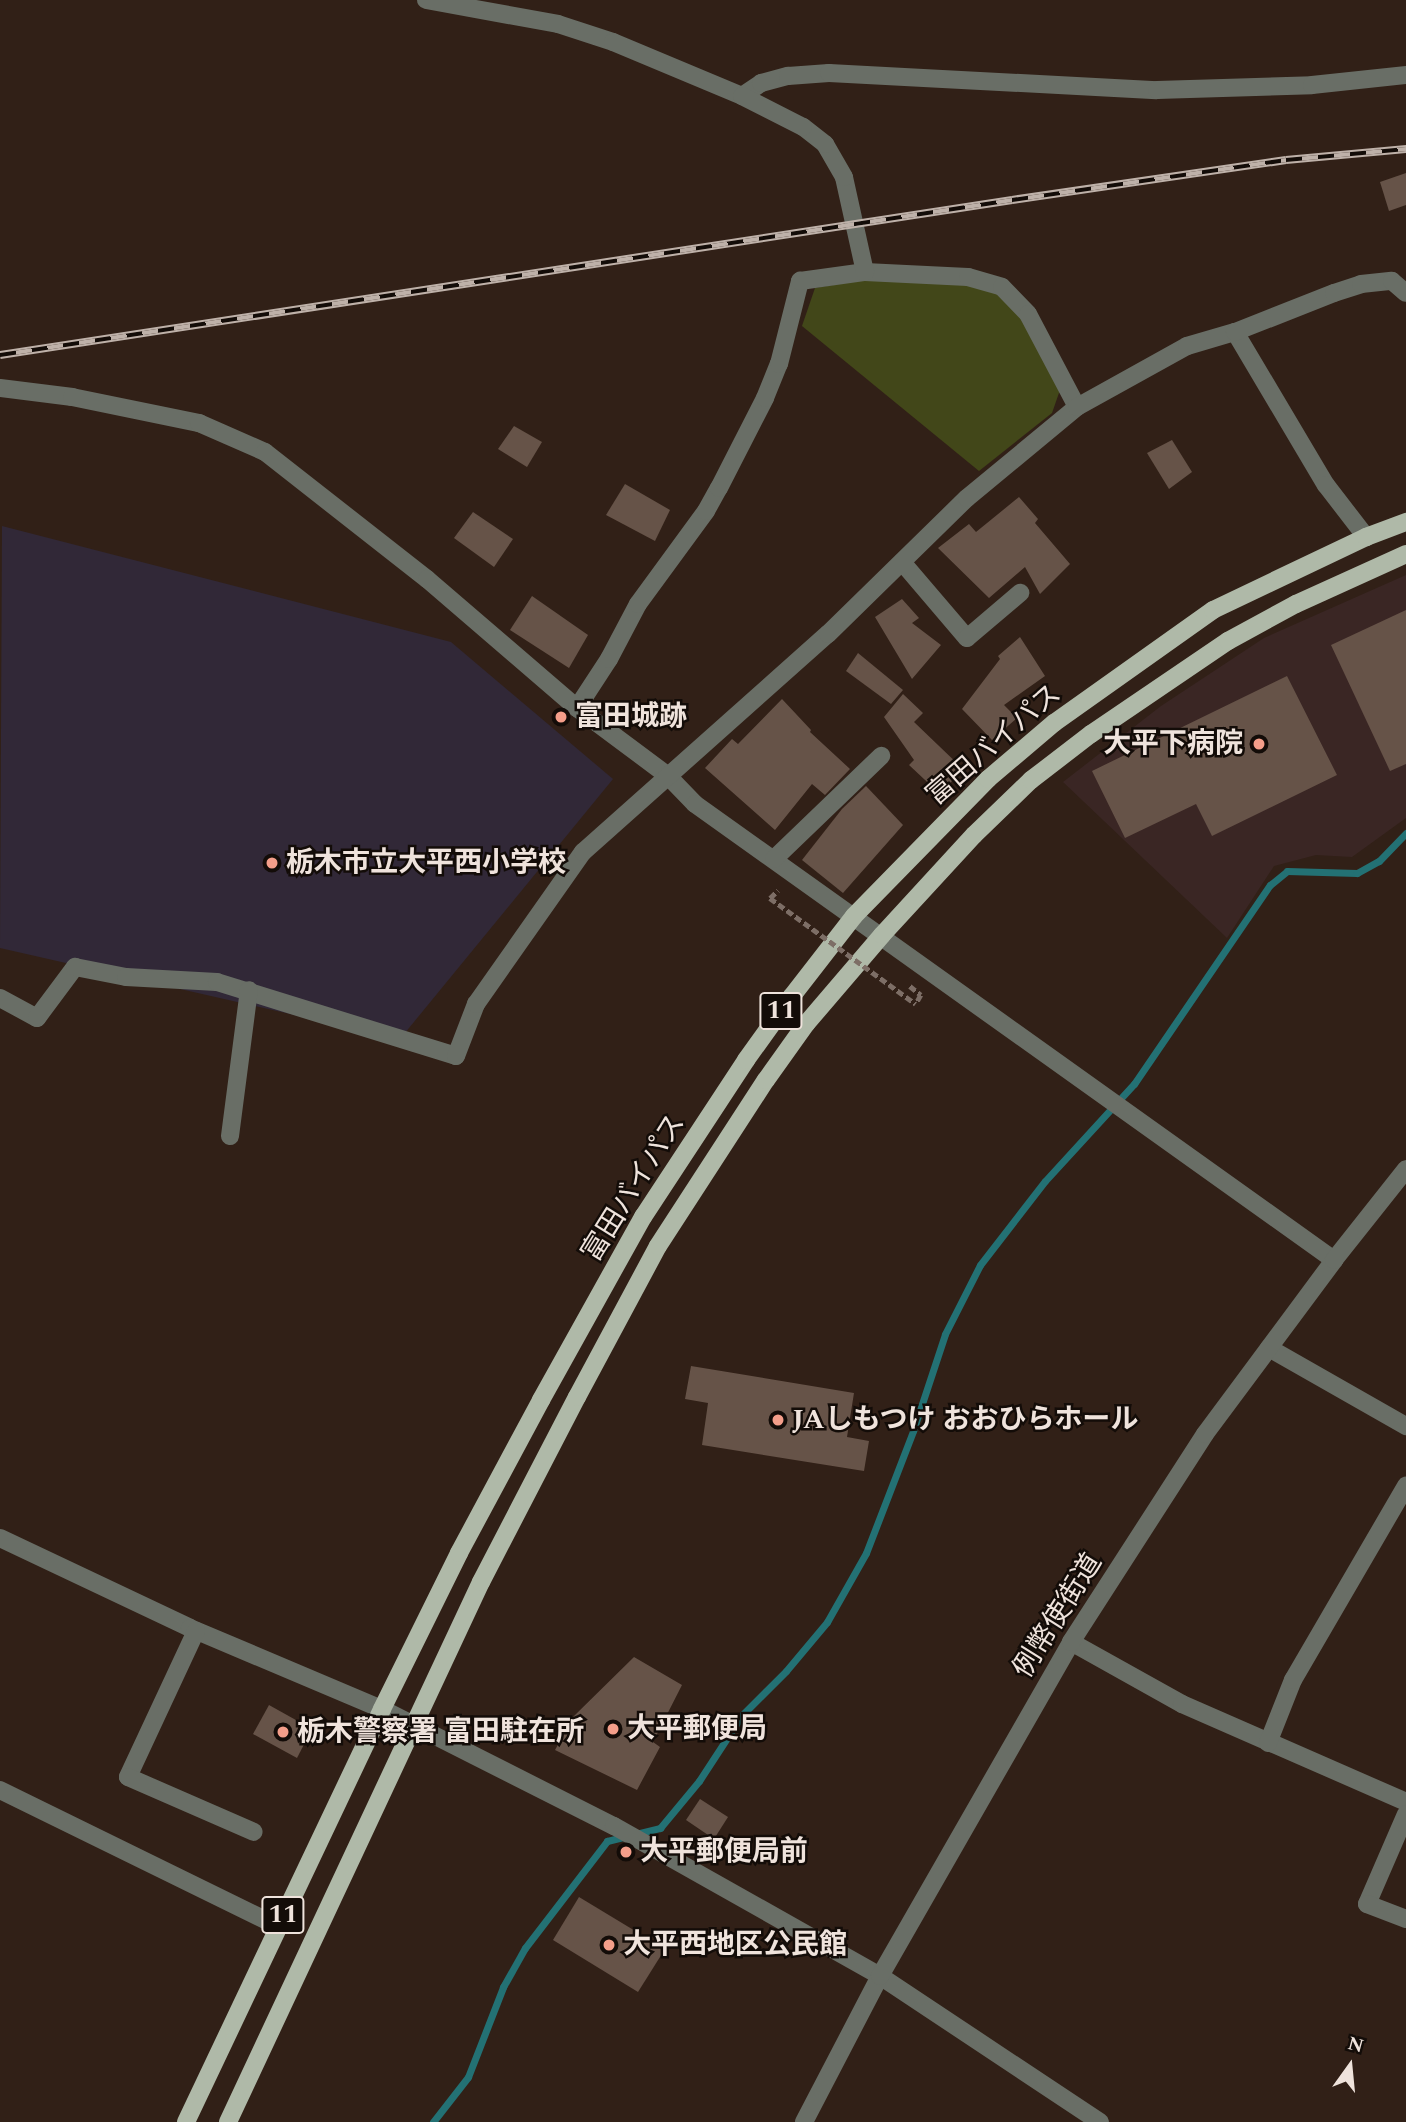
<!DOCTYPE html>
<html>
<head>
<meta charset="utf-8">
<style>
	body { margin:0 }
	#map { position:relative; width:1406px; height:2122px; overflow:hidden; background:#312017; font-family:Spectral,"Noto Sans JP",serif }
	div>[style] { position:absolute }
	.education>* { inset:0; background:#312837 }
	.medical>* { inset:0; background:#3a2624 }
	.green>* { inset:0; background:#424719 }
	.stream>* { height:7px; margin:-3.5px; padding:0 3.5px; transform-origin:3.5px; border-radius:3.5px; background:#237174 }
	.building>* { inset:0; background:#665348 }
	.path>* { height:4.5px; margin-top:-2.25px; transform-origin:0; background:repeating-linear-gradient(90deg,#7d6e66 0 7px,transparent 0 10.5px) }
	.minor>* { height:18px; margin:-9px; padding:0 9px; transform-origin:9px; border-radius:9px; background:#696e66 }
	.major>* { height:18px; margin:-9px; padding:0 9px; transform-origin:9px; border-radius:9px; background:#afb9a8 }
	.rail>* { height:8px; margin-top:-4px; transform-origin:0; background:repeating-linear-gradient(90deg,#130c08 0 16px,#beb1a9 0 32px); box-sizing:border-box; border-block:2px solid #beb1a9 }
	.path-bridge>* { height:4.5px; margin-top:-2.25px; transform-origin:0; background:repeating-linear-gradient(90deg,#7d6e66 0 7px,transparent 0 10.5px) }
	.dots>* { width:19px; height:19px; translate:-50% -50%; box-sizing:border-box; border:4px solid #130c08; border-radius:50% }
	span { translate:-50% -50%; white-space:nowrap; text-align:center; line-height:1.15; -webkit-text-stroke:5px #130c08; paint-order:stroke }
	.shield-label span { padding:2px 5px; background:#130c08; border:2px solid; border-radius:5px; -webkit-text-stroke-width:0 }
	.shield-label { font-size:26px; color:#efe3dc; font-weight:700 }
	.poi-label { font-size:28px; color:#efe3dc; font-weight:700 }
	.left { translate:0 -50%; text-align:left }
	.right { translate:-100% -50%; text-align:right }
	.street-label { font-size:28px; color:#efe3dc }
	.north { position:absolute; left:1315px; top:2031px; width:70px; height:70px; -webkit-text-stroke:5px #130c08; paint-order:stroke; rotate:15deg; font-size:19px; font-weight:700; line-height:28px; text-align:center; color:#efe3dc }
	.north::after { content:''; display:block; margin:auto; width:24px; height:32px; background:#efe3dc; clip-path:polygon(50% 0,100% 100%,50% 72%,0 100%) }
</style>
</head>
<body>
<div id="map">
	<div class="education">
		<i style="clip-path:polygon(2px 526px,451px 642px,613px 779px,400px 1039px,0 948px)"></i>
	</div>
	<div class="medical">
		<i style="clip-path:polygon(1406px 575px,1406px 818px,1352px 857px,1316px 855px,1274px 866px,1227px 938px,1063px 782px,1161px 706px,1264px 638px)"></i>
	</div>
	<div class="green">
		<i style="clip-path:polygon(869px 279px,969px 285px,998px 292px,1022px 316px,1060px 390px,1052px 413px,979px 471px,802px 326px,815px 288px)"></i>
	</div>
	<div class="stream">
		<i style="left:433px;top:2122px;width:57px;rotate:-52.1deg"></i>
		<i style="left:468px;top:2077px;width:97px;rotate:-68.7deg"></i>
		<i style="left:503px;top:1987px;width:45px;rotate:-60.6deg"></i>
		<i style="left:525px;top:1948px;width:135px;rotate:-52.5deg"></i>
		<i style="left:607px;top:1841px;width:55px;rotate:-13.8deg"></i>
		<i style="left:660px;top:1828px;width:61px;rotate:-50.3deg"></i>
		<i style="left:699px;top:1781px;width:79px;rotate:-56.9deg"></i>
		<i style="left:742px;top:1715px;width:62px;rotate:-45deg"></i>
		<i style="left:786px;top:1671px;width:64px;rotate:-50.1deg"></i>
		<i style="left:827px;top:1622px;width:79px;rotate:-60.5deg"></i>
		<i style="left:866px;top:1553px;width:131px;rotate:-68.9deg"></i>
		<i style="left:913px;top:1431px;width:102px;rotate:-71.7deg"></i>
		<i style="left:945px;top:1334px;width:77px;rotate:-63.1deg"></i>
		<i style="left:980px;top:1265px;width:106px;rotate:-52.3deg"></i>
		<i style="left:1045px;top:1181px;width:132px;rotate:-47.5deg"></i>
		<i style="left:1134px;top:1084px;width:241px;rotate:-55.7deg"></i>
		<i style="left:1270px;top:885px;width:22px;rotate:-39deg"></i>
		<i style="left:1287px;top:871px;width:70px;rotate:1.6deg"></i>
		<i style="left:1357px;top:873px;width:25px;rotate:-29deg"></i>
		<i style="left:1379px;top:861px;width:39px;rotate:-46deg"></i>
	</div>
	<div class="building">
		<i style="clip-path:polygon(1406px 173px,1406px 205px,1389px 211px,1380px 182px)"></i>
		<i style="clip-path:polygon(514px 426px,542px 442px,527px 467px,498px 449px)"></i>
		<i style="clip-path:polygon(1172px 440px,1192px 472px,1169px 489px,1147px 453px)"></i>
		<i style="clip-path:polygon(625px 484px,670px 510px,655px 541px,606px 515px)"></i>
		<i style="clip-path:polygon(1019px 497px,1038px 519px,1035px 523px,1070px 564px,1040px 594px,1025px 567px,989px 598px,938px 548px,969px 524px,976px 532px)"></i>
		<i style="clip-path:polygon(473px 512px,513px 539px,494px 567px,454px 538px)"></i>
		<i style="clip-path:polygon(532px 596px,588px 635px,569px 668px,510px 630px)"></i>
		<i style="clip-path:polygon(902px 599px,919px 618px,912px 623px,941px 645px,912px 679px,875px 617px)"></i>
		<i style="clip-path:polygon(1406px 610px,1406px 764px,1390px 771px,1331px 645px)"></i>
		<i style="clip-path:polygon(1020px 637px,1045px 676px,1004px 705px,1017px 718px,992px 740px,962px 709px,1000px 659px,998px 656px)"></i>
		<i style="clip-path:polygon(858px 653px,903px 690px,891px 704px,846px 671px)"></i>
		<i style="clip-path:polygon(1287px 676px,1337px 775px,1212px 836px,1196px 804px,1125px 838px,1092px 771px)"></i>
		<i style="clip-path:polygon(903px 694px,923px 713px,914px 722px,963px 769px,940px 794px,909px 765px,914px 760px,884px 717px)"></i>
		<i style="clip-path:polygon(782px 699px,811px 730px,810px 732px,850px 769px,825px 795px,812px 784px,775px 830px,705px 768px,732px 739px,738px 744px)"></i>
		<i style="clip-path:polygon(866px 786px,903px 825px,843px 893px,802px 860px,842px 809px)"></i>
		<i style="clip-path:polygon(691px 1366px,854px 1393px,847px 1437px,869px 1441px,864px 1471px,702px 1445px,708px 1403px,685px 1399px)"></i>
		<i style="clip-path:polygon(634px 1657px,682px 1685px,653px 1742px,660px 1747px,637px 1790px,555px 1750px,574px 1716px)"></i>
		<i style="clip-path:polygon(269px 1705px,312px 1729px,297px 1758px,253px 1734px)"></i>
		<i style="clip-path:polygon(700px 1799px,728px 1817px,714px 1839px,686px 1820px)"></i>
		<i style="clip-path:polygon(579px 1897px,665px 1949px,638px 1992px,553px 1940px)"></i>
	</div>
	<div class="path">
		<i style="left:770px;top:898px;width:11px;rotate:-45deg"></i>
		<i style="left:910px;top:986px;width:14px;rotate:39deg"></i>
		<i style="left:921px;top:995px;width:10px;rotate:119deg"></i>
	</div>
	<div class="minor">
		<i style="left:426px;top:0;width:134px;rotate:10.3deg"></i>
		<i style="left:558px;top:24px;width:58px;rotate:18.1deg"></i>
		<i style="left:613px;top:42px;width:140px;rotate:22.7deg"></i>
		<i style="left:742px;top:96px;width:23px;rotate:-34deg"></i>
		<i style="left:761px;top:83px;width:28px;rotate:-15deg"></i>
		<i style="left:788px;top:76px;width:41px;rotate:-4.2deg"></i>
		<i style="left:829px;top:73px;width:328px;rotate:3deg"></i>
		<i style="left:1157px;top:90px;width:155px;rotate:-1.8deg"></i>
		<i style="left:1312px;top:85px;width:95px;rotate:-6.1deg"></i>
		<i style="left:865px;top:272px;width:103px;rotate:2.8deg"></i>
		<i style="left:968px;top:277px;width:35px;rotate:16deg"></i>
		<i style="left:1002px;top:287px;width:37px;rotate:46deg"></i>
		<i style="left:1028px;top:314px;width:105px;rotate:62.2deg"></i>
		<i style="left:1235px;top:332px;width:178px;rotate:59.3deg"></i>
		<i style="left:1326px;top:485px;width:66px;rotate:52.4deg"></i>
		<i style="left:0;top:388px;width:73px;rotate:7.1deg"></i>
		<i style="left:72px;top:397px;width:130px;rotate:11.6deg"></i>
		<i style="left:199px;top:423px;width:72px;rotate:23.7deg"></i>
		<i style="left:265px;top:452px;width:206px;rotate:38.1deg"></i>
		<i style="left:427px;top:579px;width:198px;rotate:40.7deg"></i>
		<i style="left:577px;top:708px;width:112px;rotate:36.7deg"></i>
		<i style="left:667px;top:775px;width:40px;rotate:46deg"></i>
		<i style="left:695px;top:804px;width:785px;rotate:35.51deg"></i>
		<i style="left:902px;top:562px;width:100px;rotate:49.5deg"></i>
		<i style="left:967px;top:638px;width:70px;rotate:-40.3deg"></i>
		<i style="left:577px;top:708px;width:59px;rotate:-56.9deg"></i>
		<i style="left:609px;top:659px;width:62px;rotate:-62.2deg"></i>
		<i style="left:638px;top:604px;width:115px;rotate:-53.8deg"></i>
		<i style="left:706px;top:511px;width:26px;rotate:-61deg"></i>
		<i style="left:719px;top:488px;width:101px;rotate:-62.9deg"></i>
		<i style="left:765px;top:398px;width:37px;rotate:-68deg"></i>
		<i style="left:779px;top:364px;width:86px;rotate:-75.8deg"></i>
		<i style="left:800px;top:281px;width:66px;rotate:-7.9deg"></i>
		<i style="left:865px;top:272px;width:97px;rotate:-102.5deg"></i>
		<i style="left:844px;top:177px;width:38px;rotate:-120deg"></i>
		<i style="left:825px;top:144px;width:28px;rotate:-142deg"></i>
		<i style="left:803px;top:127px;width:68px;rotate:-153.1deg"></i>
		<i style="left:774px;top:859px;width:149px;rotate:-43.9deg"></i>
		<i style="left:0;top:998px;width:42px;rotate:28.4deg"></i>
		<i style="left:37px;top:1018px;width:64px;rotate:-53.3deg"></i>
		<i style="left:75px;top:967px;width:52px;rotate:11.1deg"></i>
		<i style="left:126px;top:977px;width:91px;rotate:3.1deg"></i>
		<i style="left:217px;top:982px;width:250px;rotate:17.2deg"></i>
		<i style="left:456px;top:1056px;width:56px;rotate:-69deg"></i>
		<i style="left:476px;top:1004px;width:186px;rotate:-54.9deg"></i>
		<i style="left:583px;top:852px;width:328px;rotate:-41.7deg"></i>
		<i style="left:828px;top:634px;width:194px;rotate:-44.4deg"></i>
		<i style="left:967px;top:498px;width:143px;rotate:-39.6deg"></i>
		<i style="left:1077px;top:407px;width:126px;rotate:-29deg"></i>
		<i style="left:1187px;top:346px;width:50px;rotate:-16.3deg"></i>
		<i style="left:1235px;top:332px;width:106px;rotate:-21.5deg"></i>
		<i style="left:1334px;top:293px;width:28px;rotate:-18deg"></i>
		<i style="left:1361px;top:284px;width:31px;rotate:-6deg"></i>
		<i style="left:1392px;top:281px;width:18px;rotate:41deg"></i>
		<i style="left:230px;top:1136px;width:147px;rotate:-82.6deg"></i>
		<i style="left:1269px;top:1348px;width:158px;rotate:29.7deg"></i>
		<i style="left:0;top:1538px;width:210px;rotate:25.3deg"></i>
		<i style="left:190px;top:1628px;width:208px;rotate:22.9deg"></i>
		<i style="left:382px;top:1709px;width:260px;rotate:26.8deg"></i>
		<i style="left:614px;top:1826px;width:305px;rotate:29.4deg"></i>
		<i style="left:880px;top:1976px;width:264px;rotate:33.6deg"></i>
		<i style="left:196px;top:1631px;width:161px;rotate:115deg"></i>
		<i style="left:128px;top:1777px;width:137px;rotate:23.6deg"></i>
		<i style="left:1071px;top:1642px;width:127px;rotate:29.2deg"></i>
		<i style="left:1182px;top:1704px;width:244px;rotate:23.6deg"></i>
		<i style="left:1268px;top:1743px;width:68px;rotate:-68.4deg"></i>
		<i style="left:1293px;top:1680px;width:225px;rotate:-59.8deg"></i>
		<i style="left:0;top:1790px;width:309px;rotate:26.1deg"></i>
		<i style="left:1406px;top:1814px;width:98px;rotate:113.4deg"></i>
		<i style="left:1367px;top:1904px;width:42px;rotate:21deg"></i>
		<i style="left:804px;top:2122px;width:165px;rotate:-62.5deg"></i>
		<i style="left:880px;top:1976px;width:385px;rotate:-60.2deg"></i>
		<i style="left:1071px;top:1642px;width:247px;rotate:-57.2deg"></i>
		<i style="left:1205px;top:1434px;width:217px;rotate:-53.4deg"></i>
		<i style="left:1334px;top:1260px;width:116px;rotate:-51.6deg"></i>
	</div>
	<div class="major">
		<i style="left:186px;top:2122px;width:457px;rotate:-64.6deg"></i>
		<i style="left:382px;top:1709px;width:174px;rotate:-63.7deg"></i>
		<i style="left:459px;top:1553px;width:174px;rotate:-61.8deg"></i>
		<i style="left:541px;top:1400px;width:210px;rotate:-60.9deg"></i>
		<i style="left:643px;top:1217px;width:188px;rotate:-56.7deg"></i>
		<i style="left:746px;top:1060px;width:79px;rotate:-54.3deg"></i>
		<i style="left:792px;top:996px;width:101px;rotate:-52.2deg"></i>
		<i style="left:854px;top:916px;width:192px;rotate:-45.6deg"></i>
		<i style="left:988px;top:779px;width:87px;rotate:-40.3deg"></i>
		<i style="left:1054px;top:723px;width:195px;rotate:-35.4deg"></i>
		<i style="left:1213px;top:610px;width:170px;rotate:-25.5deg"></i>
		<i style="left:1366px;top:537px;width:43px;rotate:-20.6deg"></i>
		<i style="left:228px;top:2122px;width:596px;rotate:-64.9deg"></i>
		<i style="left:481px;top:1582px;width:208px;rotate:-62.6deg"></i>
		<i style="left:577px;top:1397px;width:171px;rotate:-61.8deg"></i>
		<i style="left:658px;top:1246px;width:198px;rotate:-57deg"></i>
		<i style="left:766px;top:1080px;width:69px;rotate:-54.5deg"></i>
		<i style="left:806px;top:1024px;width:117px;rotate:-49.5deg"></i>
		<i style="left:882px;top:935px;width:136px;rotate:-47.4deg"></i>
		<i style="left:974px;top:835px;width:79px;rotate:-44deg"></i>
		<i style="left:1031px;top:780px;width:76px;rotate:-37.5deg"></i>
		<i style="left:1091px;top:734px;width:166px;rotate:-34.2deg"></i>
		<i style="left:1228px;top:641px;width:77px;rotate:-28.6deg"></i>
		<i style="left:1296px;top:604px;width:121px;rotate:-24.4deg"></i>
	</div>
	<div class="rail">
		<i style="left:0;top:355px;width:1024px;rotate:-8.71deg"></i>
		<i style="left:1012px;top:200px;width:277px;rotate:-8.3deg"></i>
		<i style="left:1286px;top:160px;width:121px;rotate:-5.2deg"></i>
	</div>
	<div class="path-bridge">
		<i style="left:770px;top:898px;width:180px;rotate:36deg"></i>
	</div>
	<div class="dots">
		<i style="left:561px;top:717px;background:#f49e8a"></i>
		<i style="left:1259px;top:744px;background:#f49e8a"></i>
		<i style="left:272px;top:863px;background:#f49e8a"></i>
		<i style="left:778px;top:1420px;background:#f49e8a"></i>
		<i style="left:613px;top:1729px;background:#f49e8a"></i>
		<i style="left:283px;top:1732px;background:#f49e8a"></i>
		<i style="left:626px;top:1852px;background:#f49e8a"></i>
		<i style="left:609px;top:1945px;background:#f49e8a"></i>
	</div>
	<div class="shield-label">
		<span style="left:781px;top:1011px">11</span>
		<span style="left:283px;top:1915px">11</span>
	</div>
	<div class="poi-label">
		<span class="left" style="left:575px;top:717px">富田城跡</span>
		<span class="right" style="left:1243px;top:744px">大平下病院</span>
		<span class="left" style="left:286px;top:863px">栃木市立大平西小学校</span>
		<span class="left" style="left:792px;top:1420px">JAしもつけ おおひらホール</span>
		<span class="left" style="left:627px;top:1729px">大平郵便局</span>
		<span class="left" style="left:297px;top:1732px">栃木警察署 富田駐在所</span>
		<span class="left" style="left:640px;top:1852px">大平郵便局前</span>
		<span class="left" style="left:623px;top:1945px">大平西地区公民館</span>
	</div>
	<div class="street-label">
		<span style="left:994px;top:745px;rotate:-41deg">富田バイパス</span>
		<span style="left:634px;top:1188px;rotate:-58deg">富田バイパス</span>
		<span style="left:1058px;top:1616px;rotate:-58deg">例幣使街道</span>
	</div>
	<div class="north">N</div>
</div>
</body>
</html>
